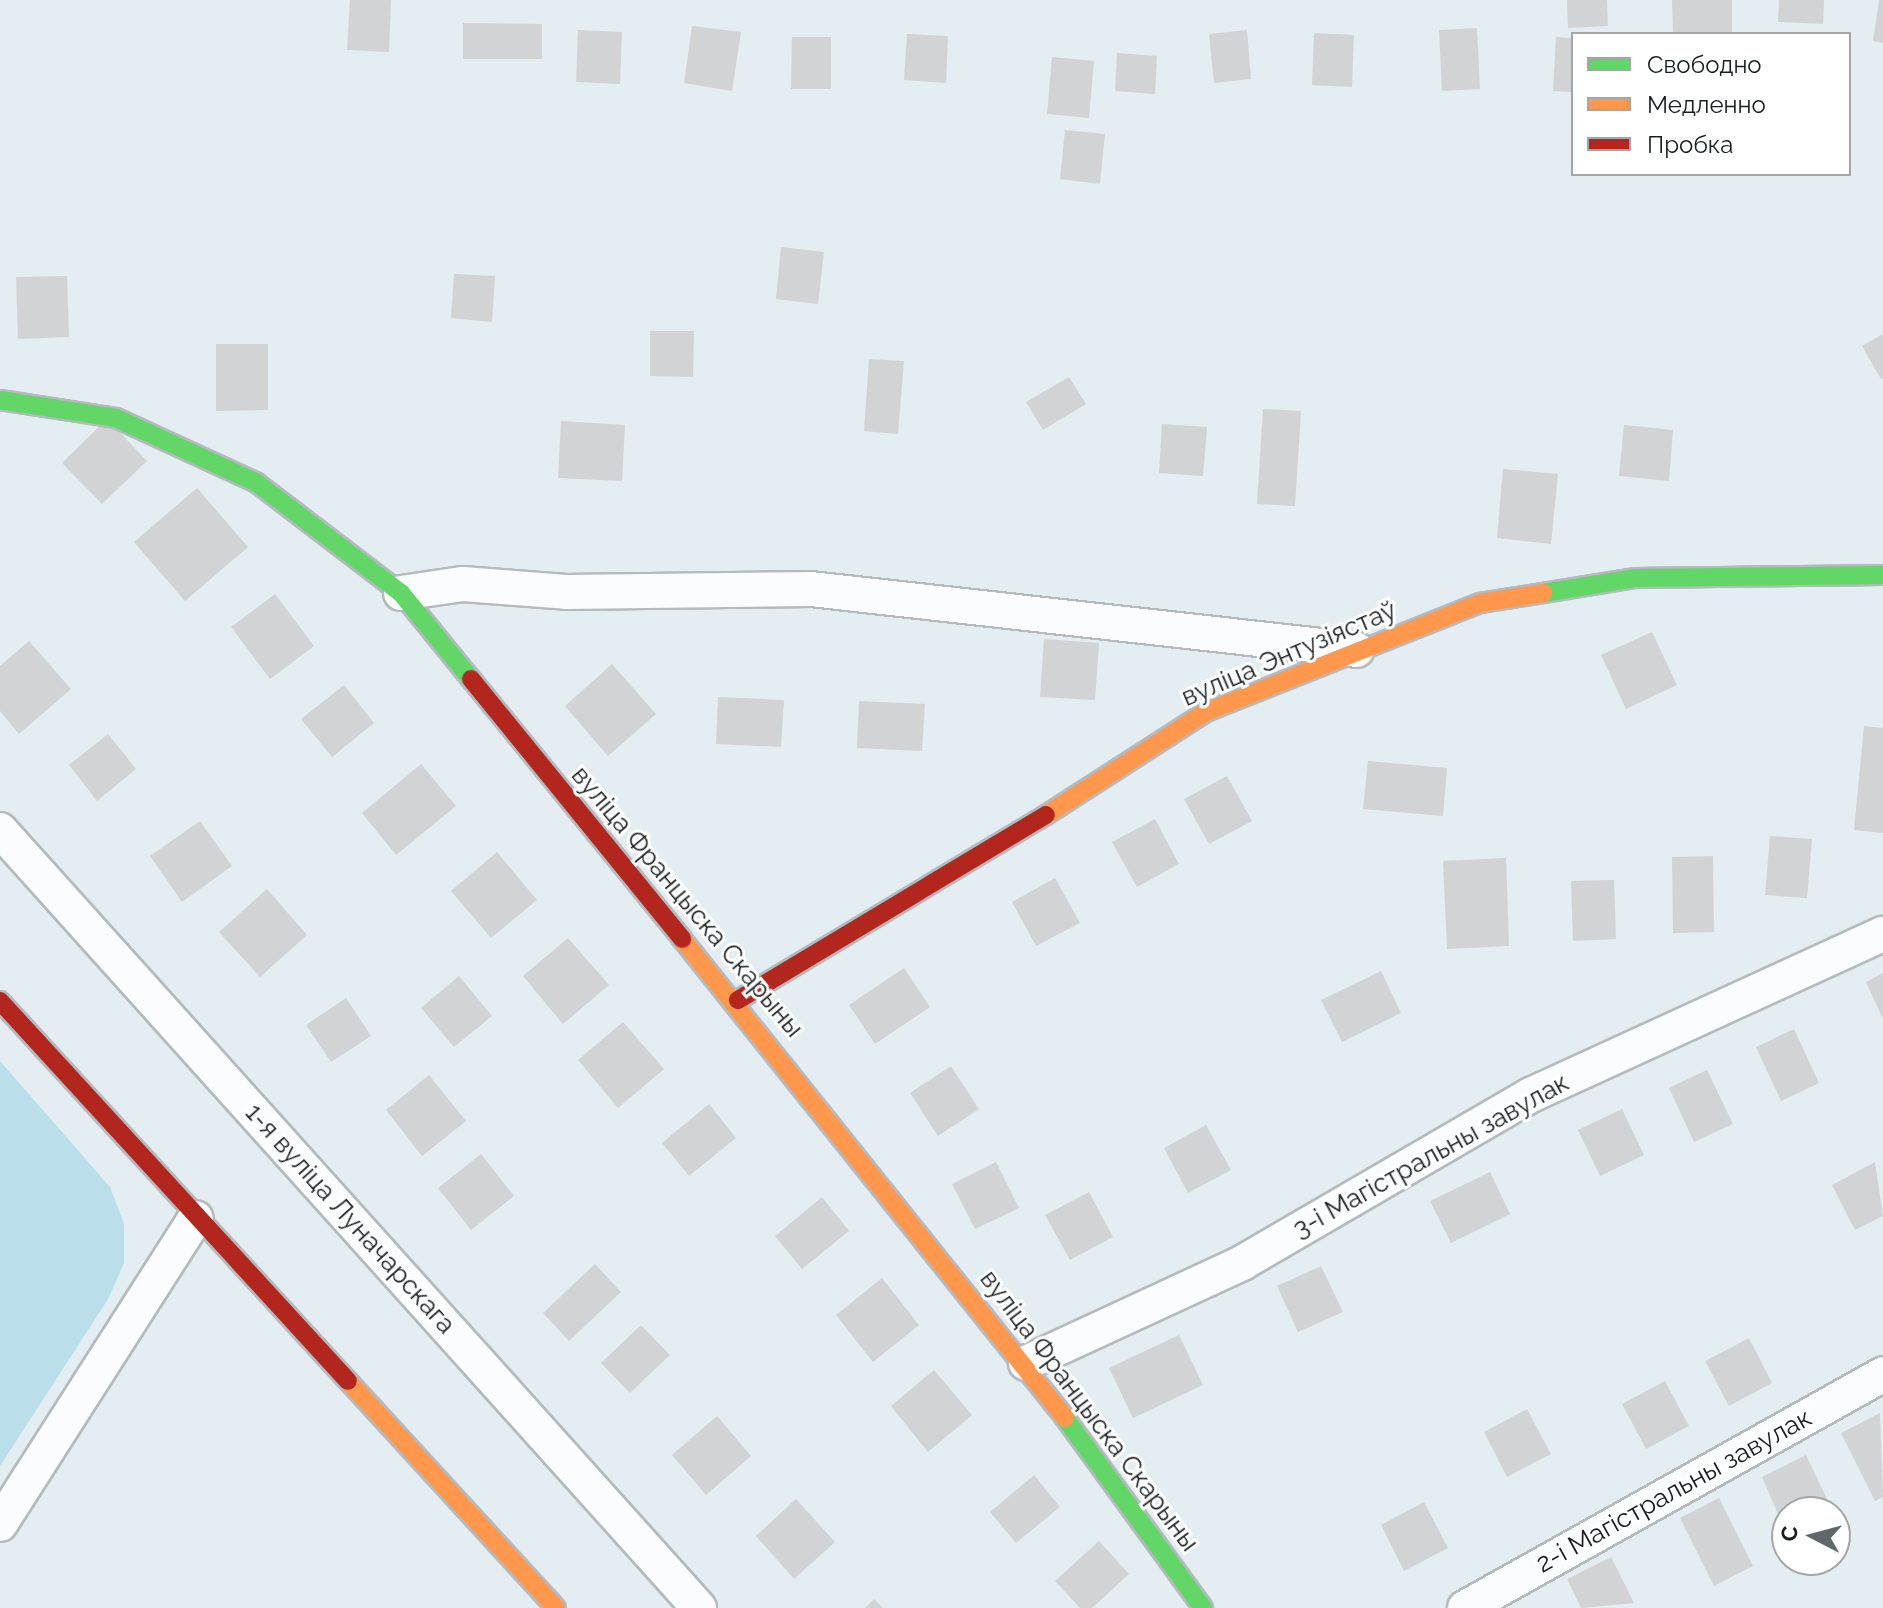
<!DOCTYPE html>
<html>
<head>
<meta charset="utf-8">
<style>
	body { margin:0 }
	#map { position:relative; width:1883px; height:1608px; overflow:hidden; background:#e4edf1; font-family:Raleway,sans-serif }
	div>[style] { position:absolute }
	.green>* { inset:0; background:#bbdeeb }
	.building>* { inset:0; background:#d2d3d5 }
	.roads { filter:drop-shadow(2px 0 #b4babe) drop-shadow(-2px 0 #b4babe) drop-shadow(0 2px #b4babe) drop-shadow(0 -2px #b4babe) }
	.street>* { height:34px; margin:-17px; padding:0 17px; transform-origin:17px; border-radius:17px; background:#fbfcfd }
	.fast>* { height:18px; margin:-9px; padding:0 9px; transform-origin:9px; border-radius:9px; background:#63d668 }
	.slow>* { height:18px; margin:-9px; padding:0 9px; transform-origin:9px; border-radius:9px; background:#ff974d }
	.jam>* { height:18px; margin:-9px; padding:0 9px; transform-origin:9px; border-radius:9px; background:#b3261e }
	span { translate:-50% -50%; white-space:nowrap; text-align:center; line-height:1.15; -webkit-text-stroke:6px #fff; paint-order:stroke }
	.street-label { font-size:26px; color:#191f21 }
	.legend { position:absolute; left:1571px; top:32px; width:280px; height:144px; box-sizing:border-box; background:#fff; border:2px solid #a3a5a6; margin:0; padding:10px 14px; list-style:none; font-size:24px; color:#191f21 }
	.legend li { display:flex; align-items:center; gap:16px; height:40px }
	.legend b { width:40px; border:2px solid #a3a5a6 }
	.north { position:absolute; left:1771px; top:1496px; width:80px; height:80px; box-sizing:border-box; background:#fff; border:2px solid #a3a5a6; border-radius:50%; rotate:276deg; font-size:22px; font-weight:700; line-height:32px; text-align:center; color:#191f21 }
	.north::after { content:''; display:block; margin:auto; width:28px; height:36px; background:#60676a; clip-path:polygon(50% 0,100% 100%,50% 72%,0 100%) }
</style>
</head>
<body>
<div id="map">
	<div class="green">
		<i style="clip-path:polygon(0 1061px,110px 1187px,124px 1224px,124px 1263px,108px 1299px,0 1466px)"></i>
	</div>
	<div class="building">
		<i style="clip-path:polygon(350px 0,391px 0,389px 52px,347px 50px)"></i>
		<i style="clip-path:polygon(1567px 0,1607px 0,1608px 26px,1568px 28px)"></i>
		<i style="clip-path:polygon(1672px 0,1732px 0,1732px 34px,1673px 34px)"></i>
		<i style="clip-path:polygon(1779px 0,1824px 0,1823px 24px,1778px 22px)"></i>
		<i style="clip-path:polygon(1879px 0,1883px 0,1883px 43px,1873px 41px)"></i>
		<i style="clip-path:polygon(463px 23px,542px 24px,542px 59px,463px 59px)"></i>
		<i style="clip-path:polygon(692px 26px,741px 32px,732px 91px,684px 83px)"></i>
		<i style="clip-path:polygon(1477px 28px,1480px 89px,1442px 91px,1439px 30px)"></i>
		<i style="clip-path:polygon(578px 30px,622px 32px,620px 84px,576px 82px)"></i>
		<i style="clip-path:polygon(1247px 30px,1251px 79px,1214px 83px,1209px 34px)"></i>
		<i style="clip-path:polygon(1314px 33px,1354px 35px,1352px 87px,1312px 85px)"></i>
		<i style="clip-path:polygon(907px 34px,948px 36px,946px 83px,904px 80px)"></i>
		<i style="clip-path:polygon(792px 37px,831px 37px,831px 89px,791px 89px)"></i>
		<i style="clip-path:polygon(1556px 37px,1573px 38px,1573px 92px,1553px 91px)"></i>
		<i style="clip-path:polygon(1117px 53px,1157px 56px,1155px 94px,1115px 91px)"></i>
		<i style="clip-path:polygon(1052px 57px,1094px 61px,1089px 118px,1047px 114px)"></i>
		<i style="clip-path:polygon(1065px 130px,1105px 134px,1100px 184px,1060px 179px)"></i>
		<i style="clip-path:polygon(781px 247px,824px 252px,818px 304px,776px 299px)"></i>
		<i style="clip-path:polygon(454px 274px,495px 276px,492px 322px,451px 318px)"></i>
		<i style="clip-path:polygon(67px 276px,69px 337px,18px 339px,16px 277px)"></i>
		<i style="clip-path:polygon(650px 331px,694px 331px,693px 377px,650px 376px)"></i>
		<i style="clip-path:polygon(1883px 334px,1883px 378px,1881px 379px,1862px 346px)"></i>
		<i style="clip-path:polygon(216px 344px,268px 344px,268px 410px,216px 411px)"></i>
		<i style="clip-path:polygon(869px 359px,904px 361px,898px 434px,864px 431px)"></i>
		<i style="clip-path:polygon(1069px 377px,1086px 404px,1043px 430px,1026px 402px)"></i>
		<i style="clip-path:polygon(1263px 409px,1301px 411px,1295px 506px,1257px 504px)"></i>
		<i style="clip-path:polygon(107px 419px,147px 461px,102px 504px,62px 463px)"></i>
		<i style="clip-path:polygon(561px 421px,625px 425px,622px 481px,558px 478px)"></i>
		<i style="clip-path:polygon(1162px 424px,1207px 427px,1203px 476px,1159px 473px)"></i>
		<i style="clip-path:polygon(1624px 425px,1673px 430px,1669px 481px,1619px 476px)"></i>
		<i style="clip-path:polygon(1503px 469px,1558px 474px,1551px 544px,1497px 538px)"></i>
		<i style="clip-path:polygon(197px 488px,248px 547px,185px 601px,134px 542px)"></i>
		<i style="clip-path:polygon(275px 594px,314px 646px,270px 679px,231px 627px)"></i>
		<i style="clip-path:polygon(1652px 632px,1677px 685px,1626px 709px,1601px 655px)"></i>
		<i style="clip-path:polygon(1044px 639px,1099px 643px,1095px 700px,1040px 697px)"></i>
		<i style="clip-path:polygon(29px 641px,71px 689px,19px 734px,0 711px,0 666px)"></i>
		<i style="clip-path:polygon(612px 664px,656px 714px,608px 756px,565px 706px)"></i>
		<i style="clip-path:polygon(344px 685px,374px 723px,332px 757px,301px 719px)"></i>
		<i style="clip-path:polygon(718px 697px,784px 700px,781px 747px,716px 744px)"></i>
		<i style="clip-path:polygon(859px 701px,925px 704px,922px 751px,857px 748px)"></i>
		<i style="clip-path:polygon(1864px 726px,1883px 728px,1883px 833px,1854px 830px)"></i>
		<i style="clip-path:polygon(108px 734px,136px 769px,97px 801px,69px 765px)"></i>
		<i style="clip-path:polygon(1368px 761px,1447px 768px,1443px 816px,1363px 809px)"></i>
		<i style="clip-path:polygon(421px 764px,456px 806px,396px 855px,362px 813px)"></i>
		<i style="clip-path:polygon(1227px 776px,1252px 821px,1209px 844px,1184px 799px)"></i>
		<i style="clip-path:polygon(1155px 819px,1179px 864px,1137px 887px,1112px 842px)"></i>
		<i style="clip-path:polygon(200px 821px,232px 866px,182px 902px,150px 856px)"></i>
		<i style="clip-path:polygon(1770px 836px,1812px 839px,1807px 898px,1765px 895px)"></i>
		<i style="clip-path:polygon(497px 852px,537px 900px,491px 938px,451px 891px)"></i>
		<i style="clip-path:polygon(1713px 856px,1714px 932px,1673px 933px,1672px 857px)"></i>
		<i style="clip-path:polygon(1506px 858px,1509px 946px,1447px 949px,1443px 861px)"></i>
		<i style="clip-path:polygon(1055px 878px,1080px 923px,1036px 946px,1012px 902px)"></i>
		<i style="clip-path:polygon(1614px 880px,1616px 939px,1573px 941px,1571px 881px)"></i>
		<i style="clip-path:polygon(267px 889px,307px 935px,260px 977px,219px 932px)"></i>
		<i style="clip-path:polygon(568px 938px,609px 985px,563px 1024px,523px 976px)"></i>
		<i style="clip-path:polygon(904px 968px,930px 1007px,875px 1044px,849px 1005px)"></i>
		<i style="clip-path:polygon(1381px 971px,1401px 1013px,1342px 1042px,1321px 1000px)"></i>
		<i style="clip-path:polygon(1883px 973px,1883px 1019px,1866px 982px)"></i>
		<i style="clip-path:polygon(459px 976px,492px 1016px,454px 1047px,421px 1008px)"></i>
		<i style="clip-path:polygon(346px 998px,371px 1036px,331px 1062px,306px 1025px)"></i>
		<i style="clip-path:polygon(623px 1022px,664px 1069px,618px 1108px,578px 1060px)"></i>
		<i style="clip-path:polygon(1794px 1029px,1819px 1083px,1781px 1101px,1756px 1047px)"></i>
		<i style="clip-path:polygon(951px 1066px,979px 1109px,938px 1136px,910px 1093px)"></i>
		<i style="clip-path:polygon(1707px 1070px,1733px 1124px,1694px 1142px,1669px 1088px)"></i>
		<i style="clip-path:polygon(429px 1075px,466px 1121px,422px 1156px,386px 1110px)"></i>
		<i style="clip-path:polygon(709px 1104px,736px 1138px,689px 1176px,662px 1143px)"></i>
		<i style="clip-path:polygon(1622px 1109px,1644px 1155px,1600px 1176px,1578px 1130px)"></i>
		<i style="clip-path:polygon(1206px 1125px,1231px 1170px,1188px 1193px,1164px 1148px)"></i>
		<i style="clip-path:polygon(481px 1154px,514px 1196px,471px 1230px,438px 1188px)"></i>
		<i style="clip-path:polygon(996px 1162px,1019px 1208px,975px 1229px,952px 1184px)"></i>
		<i style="clip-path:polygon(1875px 1162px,1883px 1216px,1855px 1230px,1832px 1185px)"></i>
		<i style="clip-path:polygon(1490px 1172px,1510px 1214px,1451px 1243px,1430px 1201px)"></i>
		<i style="clip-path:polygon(1089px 1192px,1113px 1237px,1070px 1260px,1045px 1215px)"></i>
		<i style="clip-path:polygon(822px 1197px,849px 1231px,802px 1269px,775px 1236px)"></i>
		<i style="clip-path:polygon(595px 1264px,621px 1292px,569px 1341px,543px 1313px)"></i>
		<i style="clip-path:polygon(1321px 1266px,1343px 1312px,1298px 1332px,1277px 1286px)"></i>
		<i style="clip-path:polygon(882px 1278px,919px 1325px,873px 1362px,836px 1315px)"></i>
		<i style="clip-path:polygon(641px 1325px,670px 1355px,630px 1393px,601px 1363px)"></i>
		<i style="clip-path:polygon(1179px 1335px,1203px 1385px,1133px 1418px,1109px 1368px)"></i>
		<i style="clip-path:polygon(1749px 1338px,1772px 1383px,1729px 1406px,1705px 1361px)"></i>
		<i style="clip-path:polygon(934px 1370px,972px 1415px,928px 1452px,891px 1406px)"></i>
		<i style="clip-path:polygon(1665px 1381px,1689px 1426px,1646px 1449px,1622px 1404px)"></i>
		<i style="clip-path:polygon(1527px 1409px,1551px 1454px,1507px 1477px,1484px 1432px)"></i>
		<i style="clip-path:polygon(1880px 1413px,1883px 1497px,1875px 1501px,1841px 1433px)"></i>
		<i style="clip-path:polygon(717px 1416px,751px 1456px,706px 1495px,672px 1455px)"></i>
		<i style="clip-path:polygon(1806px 1455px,1828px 1501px,1811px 1512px,1787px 1512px,1784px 1528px,1762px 1477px)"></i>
		<i style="clip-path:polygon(1034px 1475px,1060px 1507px,1016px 1543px,990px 1512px)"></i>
		<i style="clip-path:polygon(1719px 1498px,1753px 1566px,1714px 1586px,1680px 1518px)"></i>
		<i style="clip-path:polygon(796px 1499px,835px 1542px,794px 1579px,756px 1536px)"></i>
		<i style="clip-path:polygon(1424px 1502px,1448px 1548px,1404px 1571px,1381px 1525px)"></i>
		<i style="clip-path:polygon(1099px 1541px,1129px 1574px,1092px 1608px,1080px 1608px,1055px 1581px)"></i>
		<i style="clip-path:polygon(1611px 1557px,1634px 1603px,1581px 1608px,1567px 1579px)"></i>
		<i style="clip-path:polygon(874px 1599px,883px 1608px,865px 1608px)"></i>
	</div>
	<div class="roads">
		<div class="street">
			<i style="left:401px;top:593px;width:63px;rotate:-8.3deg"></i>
			<i style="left:463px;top:584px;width:103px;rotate:4.4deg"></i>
			<i style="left:566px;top:592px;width:245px;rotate:-0.7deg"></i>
			<i style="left:811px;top:589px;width:549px;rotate:6.37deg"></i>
			<i style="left:0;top:830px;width:1046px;rotate:48.06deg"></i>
			<i style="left:1026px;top:1363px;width:238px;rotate:-24.8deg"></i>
			<i style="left:1242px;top:1263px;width:334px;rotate:-30.2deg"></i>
			<i style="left:1531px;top:1095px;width:387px;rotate:-24.6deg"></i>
			<i style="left:0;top:1524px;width:363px;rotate:-57.4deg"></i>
			<i style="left:1465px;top:1608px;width:479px;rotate:-29.2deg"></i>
		</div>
		<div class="fast">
			<i style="left:0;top:400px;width:117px;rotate:8.8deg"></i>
			<i style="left:116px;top:418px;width:155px;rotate:24.7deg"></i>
			<i style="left:257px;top:483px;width:181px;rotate:37.4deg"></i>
			<i style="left:401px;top:593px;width:111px;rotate:50.9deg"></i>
			<i style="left:1543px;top:593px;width:94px;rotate:-9.2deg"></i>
			<i style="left:1636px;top:578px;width:247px;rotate:-0.7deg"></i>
			<i style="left:1065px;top:1418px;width:235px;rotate:54deg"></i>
		</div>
		<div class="slow">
			<i style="left:1046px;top:815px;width:190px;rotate:-32.8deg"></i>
			<i style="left:1206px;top:712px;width:295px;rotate:-21.7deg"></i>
			<i style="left:1480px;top:603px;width:64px;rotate:-9deg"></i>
			<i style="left:682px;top:939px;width:613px;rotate:51.35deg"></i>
			<i style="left:348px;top:1381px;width:308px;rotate:47.5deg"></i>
		</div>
		<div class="jam">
			<i style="left:471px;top:679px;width:335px;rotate:50.9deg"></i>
			<i style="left:738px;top:1000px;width:359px;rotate:-31deg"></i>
			<i style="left:0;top:1001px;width:515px;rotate:47.52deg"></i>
		</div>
	</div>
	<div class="street-label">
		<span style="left:1289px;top:654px;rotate:-23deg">вуліца Энтузіястаў</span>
		<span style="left:687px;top:902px;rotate:50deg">вуліца Францыска Скарыны</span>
		<span style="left:1431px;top:1156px;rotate:-29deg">3-і Магістральны завулак</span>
		<span style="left:350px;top:1219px;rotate:48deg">1-я вуліца Луначарскага</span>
		<span style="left:1089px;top:1411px;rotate:53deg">вуліца Францыска Скарыны</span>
		<span style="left:1674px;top:1491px;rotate:-29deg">2-і Магістральны завулак</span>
	</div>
	<ul class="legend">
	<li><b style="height:10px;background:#63d668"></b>Свободно</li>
	<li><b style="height:10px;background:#ff974d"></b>Медленно</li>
	<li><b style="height:10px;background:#b3261e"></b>Пробка</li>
	</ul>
	<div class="north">С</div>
</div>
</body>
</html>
